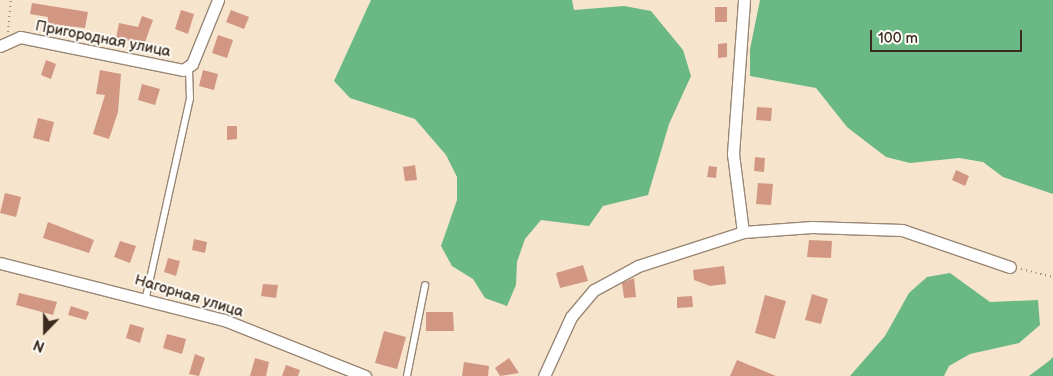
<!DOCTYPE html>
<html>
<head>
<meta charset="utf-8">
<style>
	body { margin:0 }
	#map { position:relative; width:1053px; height:376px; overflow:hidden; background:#f7e4cd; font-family:"Balsamiq Sans",sans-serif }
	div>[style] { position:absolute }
	.forest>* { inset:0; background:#6ab984 }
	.building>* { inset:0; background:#d29783 }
	.path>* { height:2px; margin-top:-1px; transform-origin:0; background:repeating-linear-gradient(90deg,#998776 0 1px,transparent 0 5px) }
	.roads { filter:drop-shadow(1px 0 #998776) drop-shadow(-1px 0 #998776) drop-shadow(0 1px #998776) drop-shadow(0 -1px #998776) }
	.service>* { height:5.5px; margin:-2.75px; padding:0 2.75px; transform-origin:2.75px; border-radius:2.75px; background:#fff }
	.minor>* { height:11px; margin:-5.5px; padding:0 5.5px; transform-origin:5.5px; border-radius:5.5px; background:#fff }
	span { translate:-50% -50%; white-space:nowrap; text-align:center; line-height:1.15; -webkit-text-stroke:4px #fdfcf7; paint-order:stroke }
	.street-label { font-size:15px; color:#3b2a1e }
	.north { position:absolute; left:20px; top:306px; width:50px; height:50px; -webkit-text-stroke:4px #fdfcf7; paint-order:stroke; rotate:202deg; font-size:14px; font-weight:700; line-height:20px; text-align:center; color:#3b2a1e }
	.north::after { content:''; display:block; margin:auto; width:18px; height:22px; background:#3b2a1e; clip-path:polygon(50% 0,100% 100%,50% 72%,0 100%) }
	.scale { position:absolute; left:870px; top:30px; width:152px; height:22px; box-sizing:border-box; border:2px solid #3b2a1e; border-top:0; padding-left:6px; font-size:15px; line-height:18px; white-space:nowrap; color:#3b2a1e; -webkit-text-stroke:4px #fdfcf7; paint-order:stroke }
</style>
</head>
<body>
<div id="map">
	<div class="forest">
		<i style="clip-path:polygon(371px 0,572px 0,574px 10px,624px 6px,651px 11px,683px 50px,691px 76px,669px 124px,648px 195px,603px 206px,589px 226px,541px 220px,525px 239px,517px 262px,516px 285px,507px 306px,485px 298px,473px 279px,452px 266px,441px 246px,457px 200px,457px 177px,446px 155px,415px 119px,350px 98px,334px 81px)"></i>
		<i style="clip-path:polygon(760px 0,1053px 0,1053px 194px,1003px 177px,983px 162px,959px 158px,910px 163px,886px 157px,847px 127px,816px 88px,750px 76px,750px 49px)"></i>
		<i style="clip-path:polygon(950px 273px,990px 302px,1038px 300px,1040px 325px,1019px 343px,970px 354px,949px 366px,944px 376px,850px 376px,885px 336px,909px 293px,927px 277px)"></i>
		<i style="clip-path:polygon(1053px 357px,1053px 376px,1029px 376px,1049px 361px)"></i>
	</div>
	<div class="building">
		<i style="clip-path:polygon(32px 3px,88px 12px,85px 28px,47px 24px,48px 17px,30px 14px)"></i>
		<i style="clip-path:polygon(715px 7px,727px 7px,727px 22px,715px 22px)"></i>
		<i style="clip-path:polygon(181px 10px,194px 14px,188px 34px,175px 29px)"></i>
		<i style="clip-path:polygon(231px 10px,249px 17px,244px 29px,226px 22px)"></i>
		<i style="clip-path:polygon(142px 16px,153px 20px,144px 45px,116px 38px,119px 23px,138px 27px)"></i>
		<i style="clip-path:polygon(218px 35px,233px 40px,227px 58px,212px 53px)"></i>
		<i style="clip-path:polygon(727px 43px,727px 57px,718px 58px,718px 44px)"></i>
		<i style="clip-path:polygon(46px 60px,56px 64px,51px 79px,41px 75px)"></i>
		<i style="clip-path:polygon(100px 70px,121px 74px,118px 112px,109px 139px,93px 134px,105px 95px,96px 94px)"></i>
		<i style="clip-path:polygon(203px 70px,218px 74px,214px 90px,199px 86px)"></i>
		<i style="clip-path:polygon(142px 84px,160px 89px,155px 105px,138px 100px)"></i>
		<i style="clip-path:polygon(757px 107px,772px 108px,771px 121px,756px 120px)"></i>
		<i style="clip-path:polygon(38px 118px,54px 122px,49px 142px,33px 138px)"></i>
		<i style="clip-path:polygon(227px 126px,237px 126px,237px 139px,227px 140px)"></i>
		<i style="clip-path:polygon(755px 157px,765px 158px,764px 172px,754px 171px)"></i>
		<i style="clip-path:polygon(415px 165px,417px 180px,405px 181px,403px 167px)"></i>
		<i style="clip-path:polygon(709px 166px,717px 167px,716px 178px,707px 177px)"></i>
		<i style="clip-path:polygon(956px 170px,969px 176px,965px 186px,952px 180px)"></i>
		<i style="clip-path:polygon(758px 183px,773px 184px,771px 205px,756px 204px)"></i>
		<i style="clip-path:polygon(5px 193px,21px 197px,16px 217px,0 213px)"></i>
		<i style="clip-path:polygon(48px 222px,94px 240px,89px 253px,43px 238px)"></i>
		<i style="clip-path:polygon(194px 239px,207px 242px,205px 253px,192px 250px)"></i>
		<i style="clip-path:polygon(809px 240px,832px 241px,831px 258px,807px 257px)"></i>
		<i style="clip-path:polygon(120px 241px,136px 246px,130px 263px,114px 257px)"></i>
		<i style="clip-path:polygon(168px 258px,180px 261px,176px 276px,164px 272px)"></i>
		<i style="clip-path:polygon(583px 265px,588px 281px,560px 288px,556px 273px)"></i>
		<i style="clip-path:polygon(724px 266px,726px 284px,710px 286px,694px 280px,693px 270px)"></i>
		<i style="clip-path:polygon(634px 278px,636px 297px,624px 298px,622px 283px)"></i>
		<i style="clip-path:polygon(263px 284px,278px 285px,276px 298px,261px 296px)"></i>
		<i style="clip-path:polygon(19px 293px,57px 302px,53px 315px,16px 305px)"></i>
		<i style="clip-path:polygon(812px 294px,828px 299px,821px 324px,805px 320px)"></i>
		<i style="clip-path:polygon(765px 295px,786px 301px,775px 339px,755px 333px)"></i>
		<i style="clip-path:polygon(692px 296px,693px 307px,677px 308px,677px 297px)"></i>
		<i style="clip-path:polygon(71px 306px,89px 312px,86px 320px,68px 315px)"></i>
		<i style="clip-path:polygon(426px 312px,453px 312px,454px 331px,426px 331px)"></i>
		<i style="clip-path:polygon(130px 324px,144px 328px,140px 343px,126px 338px)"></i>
		<i style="clip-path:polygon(384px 331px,406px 337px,397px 369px,375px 363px)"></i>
		<i style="clip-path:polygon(167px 334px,186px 339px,182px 354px,163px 348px)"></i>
		<i style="clip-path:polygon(195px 354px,205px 358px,199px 376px,189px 374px)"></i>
		<i style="clip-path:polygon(255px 358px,269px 362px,266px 376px,250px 376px)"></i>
		<i style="clip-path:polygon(509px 358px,519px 373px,500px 376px,495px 368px)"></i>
		<i style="clip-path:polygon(737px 360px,776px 376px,730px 376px)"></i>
		<i style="clip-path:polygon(464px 362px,489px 366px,488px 376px,462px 376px)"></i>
		<i style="clip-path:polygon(286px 365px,300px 370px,298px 376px,282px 376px)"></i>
	</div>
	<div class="path">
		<i style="left:8px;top:32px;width:32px;rotate:-85deg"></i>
		<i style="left:1021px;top:269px;width:33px;rotate:14deg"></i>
	</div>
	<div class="roads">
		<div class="service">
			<i style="left:146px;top:297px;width:203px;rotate:-77.5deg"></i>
			<i style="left:190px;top:99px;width:31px;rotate:-92deg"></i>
			<i style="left:407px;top:376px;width:92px;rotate:-78.7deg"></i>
		</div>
		<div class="minor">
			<i style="left:0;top:46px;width:22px;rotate:-24deg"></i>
			<i style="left:20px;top:37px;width:166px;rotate:11.4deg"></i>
			<i style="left:183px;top:70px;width:11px;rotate:-34deg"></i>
			<i style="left:192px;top:64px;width:69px;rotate:-67.9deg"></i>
			<i style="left:743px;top:232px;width:79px;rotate:-97.3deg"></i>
			<i style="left:733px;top:154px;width:154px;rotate:-85.9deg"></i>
			<i style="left:0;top:263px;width:231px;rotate:14.3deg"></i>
			<i style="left:224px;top:320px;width:152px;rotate:21.7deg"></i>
			<i style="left:544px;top:376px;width:65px;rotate:-65.4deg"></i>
			<i style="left:571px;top:317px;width:35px;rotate:-50deg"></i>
			<i style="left:594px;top:290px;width:50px;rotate:-28.6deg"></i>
			<i style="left:638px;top:266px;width:110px;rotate:-17.9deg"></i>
			<i style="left:743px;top:232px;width:69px;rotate:-4.1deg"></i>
			<i style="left:812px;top:227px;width:90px;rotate:1.9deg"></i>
			<i style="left:902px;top:230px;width:114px;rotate:18.9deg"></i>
		</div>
	</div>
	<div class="street-label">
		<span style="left:103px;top:39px;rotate:11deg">Пригородная улица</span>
		<span style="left:189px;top:296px;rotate:17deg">Нагорная улица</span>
	</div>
	<div class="north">N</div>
	<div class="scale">100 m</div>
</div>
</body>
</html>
